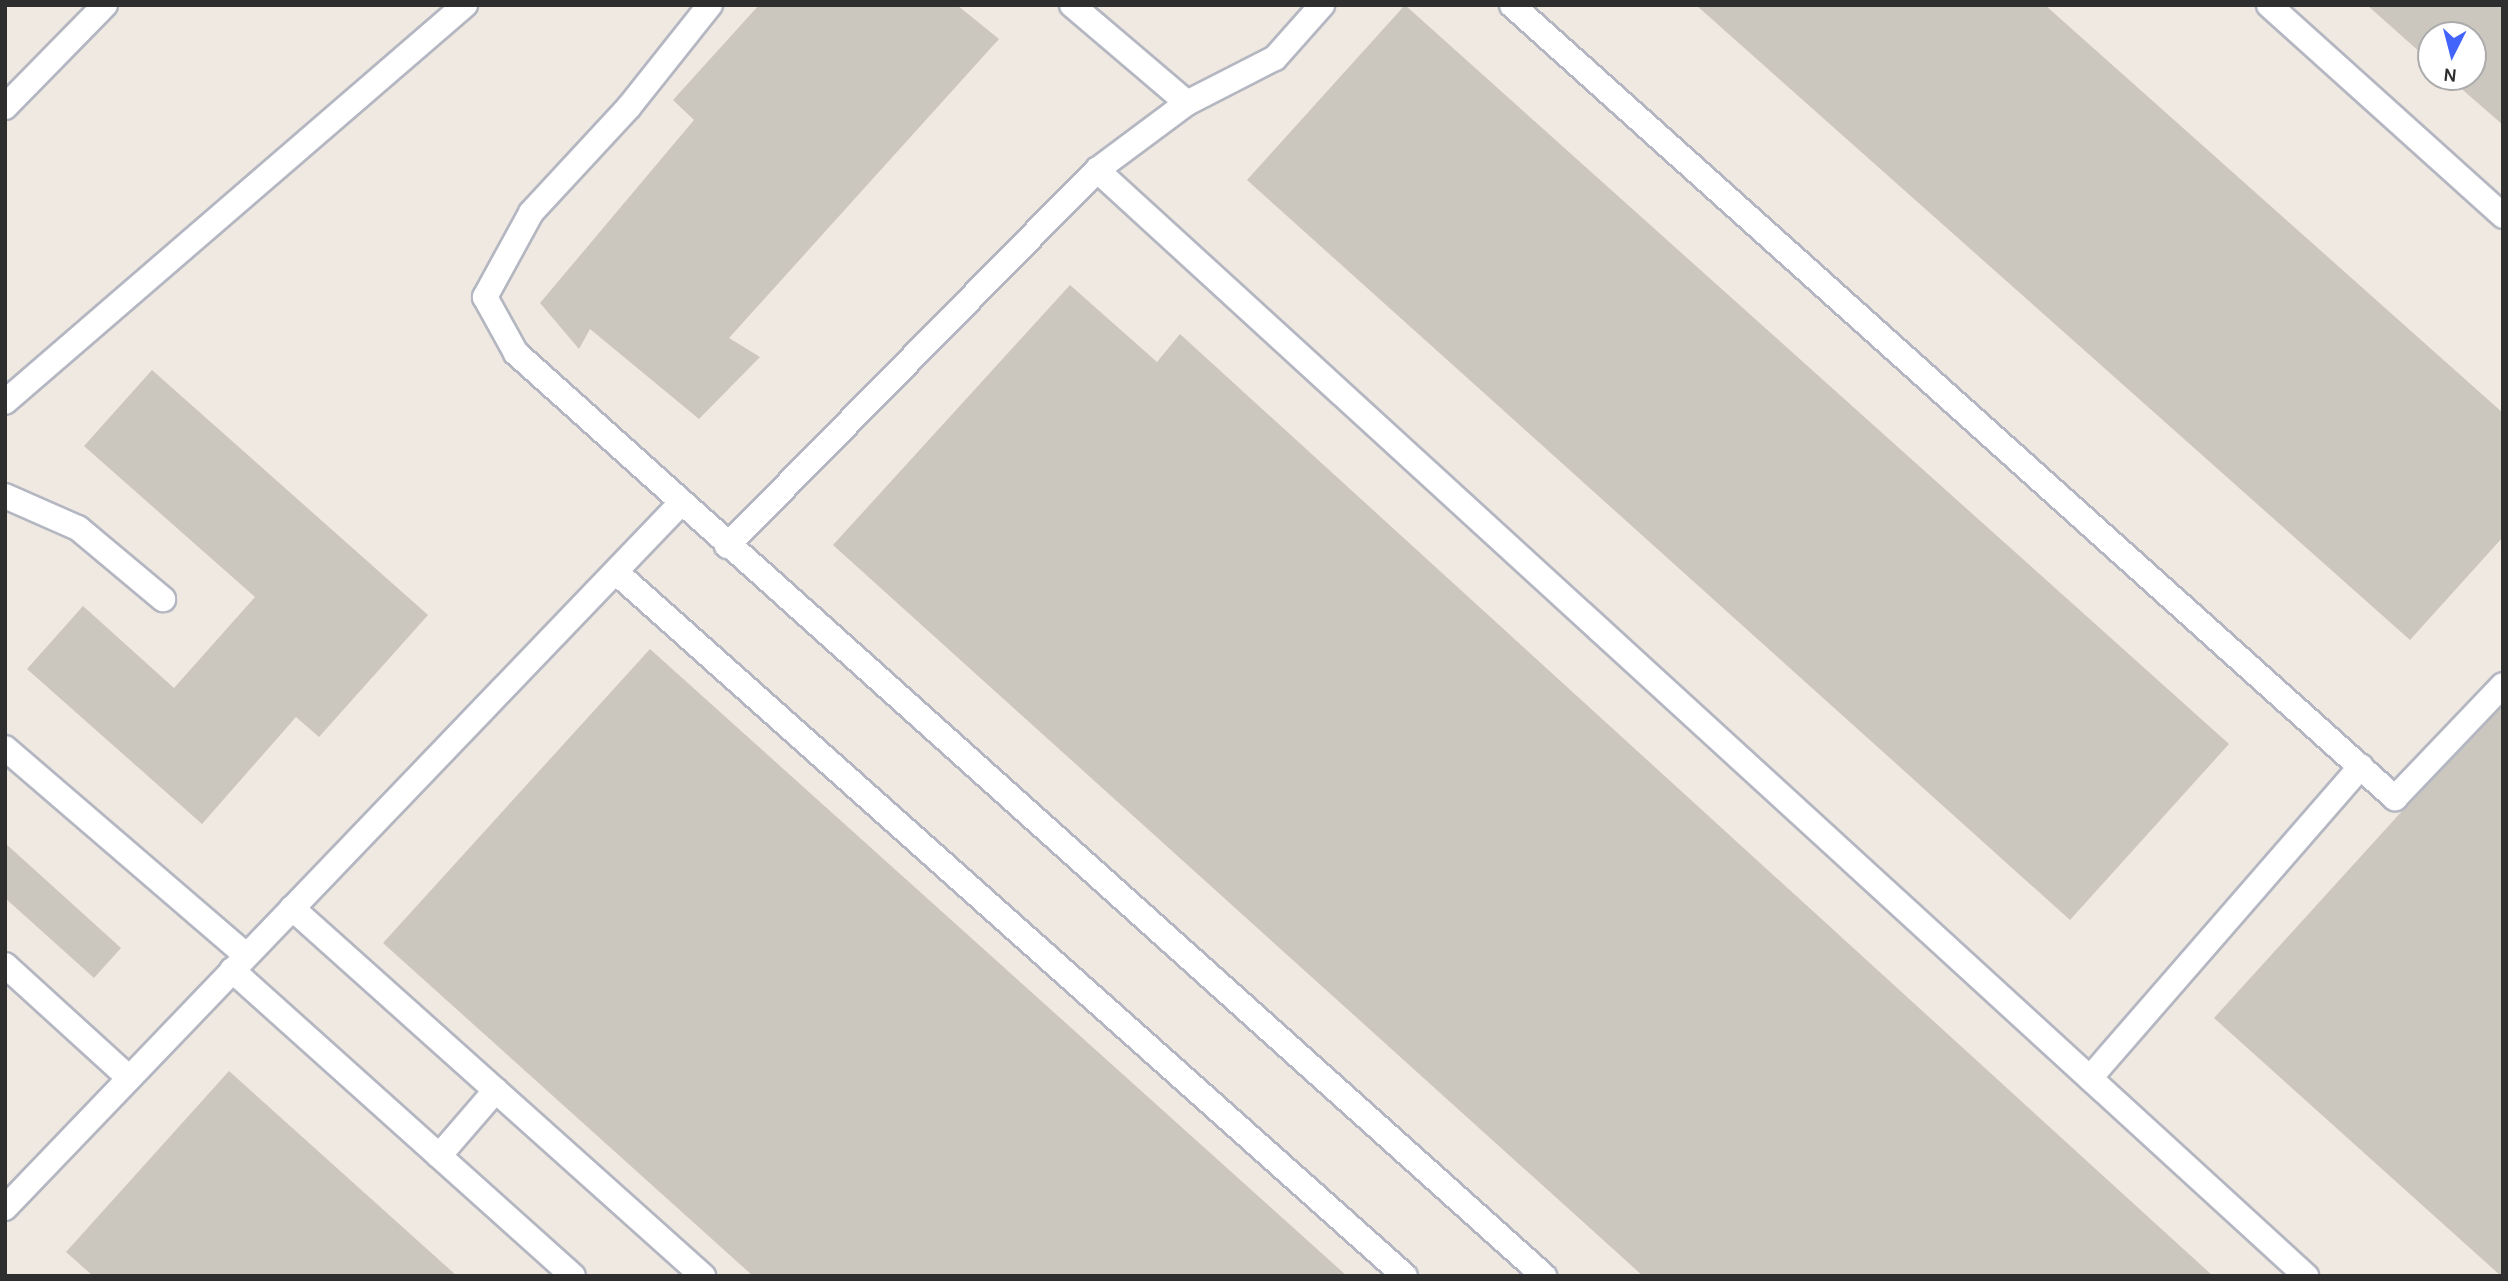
<!DOCTYPE html>
<html>
<head>
<meta charset="utf-8">
<style>
	body { margin:0 }
	#map { position:relative; width:2508px; height:1281px; overflow:hidden; background:#efe9e1; font-family:Karla,sans-serif }
	div>[style] { position:absolute }
	.building>* { inset:0; background:#cbc7bf }
	.roads { filter:drop-shadow(2px 0 #b4b7c1) drop-shadow(-2px 0 #b4b7c1) drop-shadow(0 2px #b4b7c1) drop-shadow(0 -2px #b4b7c1) }
	.lane>* { height:24px; margin:-12px; padding:0 12px; transform-origin:12px; border-radius:12px; background:#fff }
	span { translate:-50% -50%; white-space:nowrap; text-align:center; line-height:1.15; -webkit-text-stroke:7px #fff; paint-order:stroke }
	.frame { position:absolute; inset:0; border:7px solid #2e2e2e; pointer-events:none }
	.north { position:absolute; left:2417px; top:21px; width:70px; height:70px; box-sizing:border-box; background:#fff; border:2px solid #ababab; border-radius:50%; rotate:186deg; font-size:19px; font-weight:700; line-height:28px; text-align:center; color:#2e2e2e }
	.north::after { content:''; display:block; margin:auto; width:24px; height:32px; background:#4264fb; clip-path:polygon(50% 0,100% 100%,50% 72%,0 100%) }
</style>
</head>
<body>
<div id="map">
	<div class="building">
		<i style="clip-path:polygon(759px 5px,957px 5px,999px 39px,729px 338px,760px 357px,699px 419px,590px 329px,579px 349px,540px 303px,694px 120px,673px 100px)"></i>
		<i style="clip-path:polygon(1405px 5px,2229px 744px,2070px 920px,1247px 180px)"></i>
		<i style="clip-path:polygon(1696px 5px,2045px 5px,2503px 413px,2503px 537px,2410px 640px)"></i>
		<i style="clip-path:polygon(2367px 5px,2503px 5px,2503px 125px,2448px 77px,2473px 77px,2473px 35px,2431px 35px,2431px 62px)"></i>
		<i style="clip-path:polygon(1070px 285px,1157px 362px,1180px 334px,2213px 1276px,1643px 1276px,833px 545px)"></i>
		<i style="clip-path:polygon(152px 370px,428px 615px,319px 737px,296px 717px,202px 824px,27px 669px,83px 606px,174px 688px,255px 597px,84px 446px)"></i>
		<i style="clip-path:polygon(650px 649px,1347px 1276px,753px 1276px,383px 943px)"></i>
		<i style="clip-path:polygon(2503px 700px,2503px 1276px,2501px 1276px,2214px 1018px)"></i>
		<i style="clip-path:polygon(5px 843px,121px 948px,94px 978px,5px 898px)"></i>
		<i style="clip-path:polygon(229px 1071px,457px 1276px,93px 1276px,66px 1252px)"></i>
	</div>
	<div class="roads">
		<div class="lane">
			<i style="left:710px;top:5px;width:130px;rotate:128.5deg"></i>
			<i style="left:629px;top:107px;width:144px;rotate:132.8deg"></i>
			<i style="left:531px;top:213px;width:96px;rotate:118.7deg"></i>
			<i style="left:485px;top:297px;width:64px;rotate:61deg"></i>
			<i style="left:516px;top:353px;width:1382px;rotate:41.92deg"></i>
			<i style="left:1072px;top:5px;width:151px;rotate:40.4deg"></i>
			<i style="left:1512px;top:5px;width:1187px;rotate:41.93deg"></i>
			<i style="left:2395px;top:798px;width:156px;rotate:-46.3deg"></i>
			<i style="left:2269px;top:5px;width:315px;rotate:42deg"></i>
			<i style="left:5px;top:107px;width:143px;rotate:-45.6deg"></i>
			<i style="left:1097px;top:170px;width:1639px;rotate:42.45deg"></i>
			<i style="left:5px;top:402px;width:608px;rotate:-40.8deg"></i>
			<i style="left:5px;top:496px;width:80px;rotate:23.7deg"></i>
			<i style="left:78px;top:528px;width:111px;rotate:39.9deg"></i>
			<i style="left:727px;top:546px;width:528px;rotate:-45.46deg"></i>
			<i style="left:1097px;top:170px;width:112px;rotate:-36.7deg"></i>
			<i style="left:1187px;top:103px;width:99px;rotate:-27.1deg"></i>
			<i style="left:1275px;top:58px;width:71px;rotate:-48.4deg"></i>
			<i style="left:617px;top:573px;width:1056px;rotate:41.74deg"></i>
			<i style="left:5px;top:748px;width:318px;rotate:40.7deg"></i>
			<i style="left:292px;top:908px;width:552px;rotate:41.84deg"></i>
			<i style="left:5px;top:965px;width:168px;rotate:42.3deg"></i>
			<i style="left:232px;top:970px;width:458px;rotate:41.9deg"></i>
			<i style="left:2090px;top:1078px;width:413px;rotate:-49deg"></i>
			<i style="left:439px;top:1156px;width:87px;rotate:-49.2deg"></i>
			<i style="left:5px;top:1208px;width:975px;rotate:-46.2deg"></i>
		</div>
	</div>
	<div class="frame"></div>
	<div class="north">N</div>
</div>
</body>
</html>
